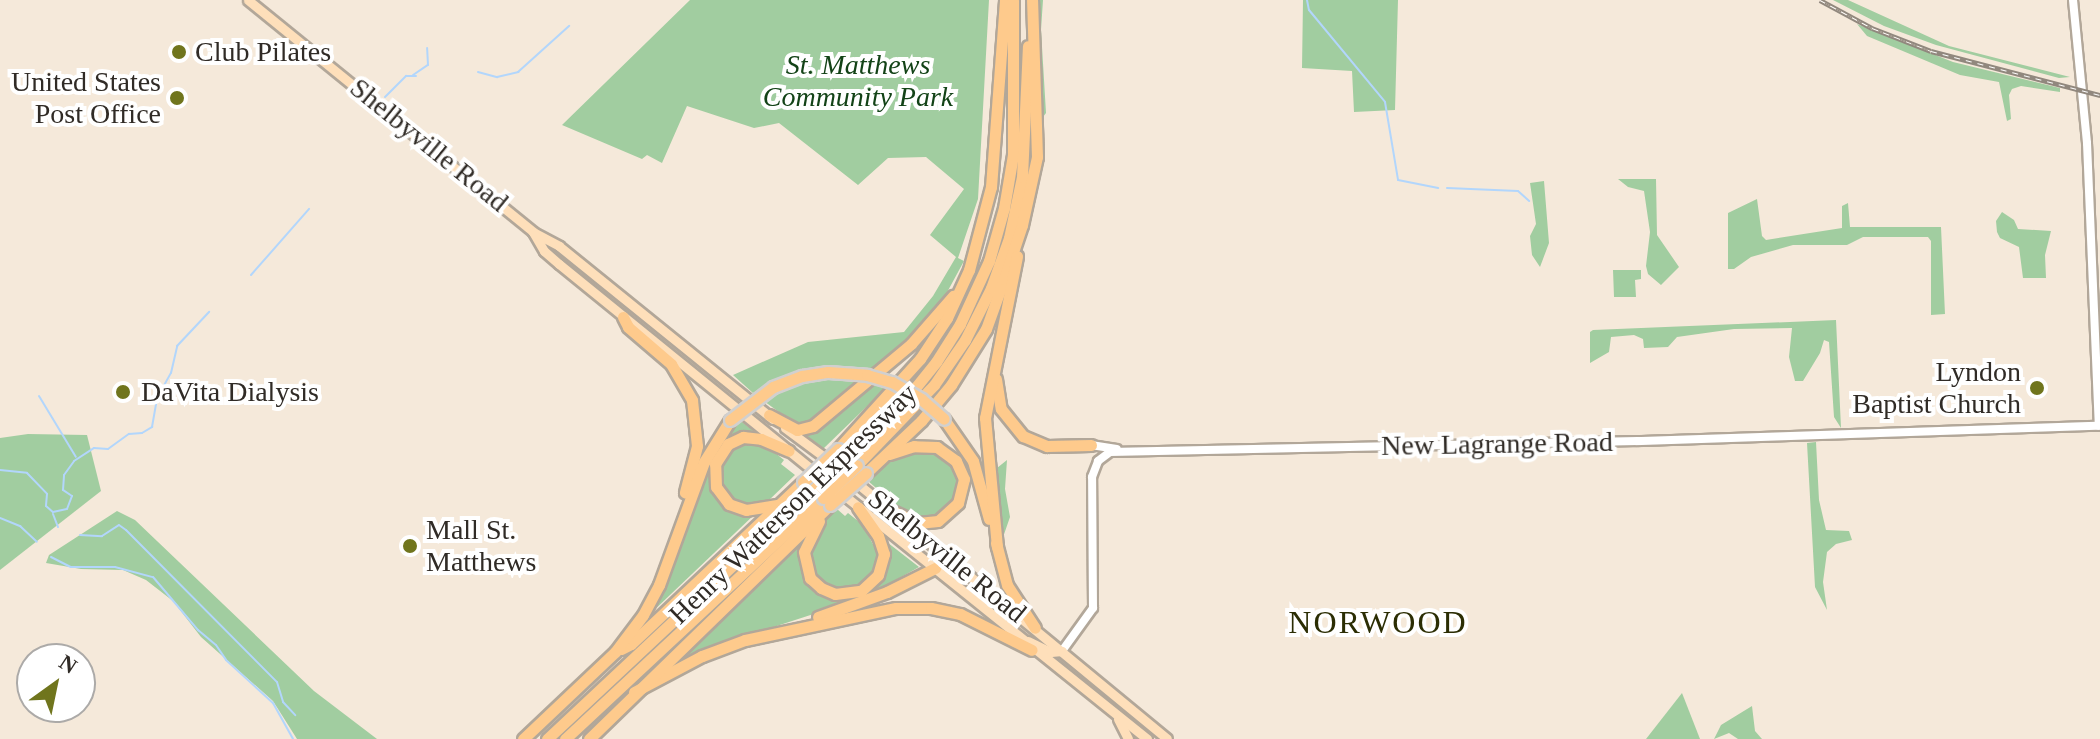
<!DOCTYPE html>
<html>
<head>
<meta charset="utf-8">
<style>
	body { margin:0 }
	#map { position:relative; width:2100px; height:739px; overflow:hidden; background:#f5e9da; font-family:Georgia,serif }
	div>[style] { position:absolute }
	.green>* { inset:0; background:#a1cda0 }
	.stream>* { height:2px; margin:-1px; padding:0 1px; transform-origin:1px; border-radius:1px; background:#b2d6fc }
	.roads { filter:drop-shadow(2px 0 #b2a799) drop-shadow(-2px 0 #b2a799) drop-shadow(0 2px #b2a799) drop-shadow(0 -2px #b2a799) }
	.secondary>* { height:8px; margin:-4px; padding:0 4px; transform-origin:4px; border-radius:4px; background:#fff }
	.primary>* { height:9px; margin:-4.5px; padding:0 4.5px; transform-origin:4.5px; border-radius:4.5px; background:#fedfba }
	.highway>* { height:11px; margin:-5.5px; padding:0 5.5px; transform-origin:5.5px; border-radius:5.5px; background:#feca8c }
	.rail>* { height:5px; margin-top:-2.5px; transform-origin:0; background:repeating-linear-gradient(90deg,#fff 0 6px,#91887e 0 12px); box-sizing:border-box; border-block:2px solid #91887e }
	.bridges { filter:drop-shadow(2px 0 #d1d0cf) drop-shadow(-2px 0 #d1d0cf) drop-shadow(0 2px #d1d0cf) drop-shadow(0 -2px #d1d0cf) }
	.highway-bridge>* { height:11px; margin:-5.5px; padding:0 5.5px; transform-origin:5.5px; border-radius:5.5px; background:#feca8c }
	.dots>* { width:22px; height:22px; translate:-50% -50%; box-sizing:border-box; border:4px solid #fff; border-radius:50% }
	span { translate:-50% -50%; white-space:nowrap; text-align:center; line-height:1.15; -webkit-text-stroke:8px #fff; paint-order:stroke }
	.poi-label { font-size:28px; color:#302b26 }
	.left { translate:0 -50%; text-align:left }
	.right { translate:-100% -50%; text-align:right }
	.park-label { font-size:28px; color:#134317; font-style:italic }
	.street-label { font-size:28px; color:#302b26 }
	.quarter-label { font-size:32px; color:#2b2d03; letter-spacing:2px }
	.north { position:absolute; left:16px; top:643px; width:80px; height:80px; box-sizing:border-box; background:#fff; border:2px solid #acaaa8; border-radius:50%; rotate:33deg; font-size:22px; font-weight:700; line-height:32px; text-align:center; color:#302b26 }
	.north::after { content:''; display:block; margin:auto; width:28px; height:36px; background:#70751d; clip-path:polygon(50% 0,100% 100%,50% 72%,0 100%) }
</style>
</head>
<body>
<div id="map">
	<div class="green">
		<i style="clip-path:polygon(690px 0,989px 0,978px 199px,958px 258px,964px 261px,938px 309px,914px 337px,811px 423px,797px 425px,761px 399px,776px 381px,753px 393px,733px 375px,808px 342px,904px 332px,933px 296px,956px 257px,930px 235px,964px 189px,926px 157px,888px 158px,858px 185px,779px 123px,754px 128px,687px 106px,662px 163px,647px 155px,642px 159px,562px 125px)"></i>
		<i style="clip-path:polygon(1038px 0,1043px 0,1041px 30px,1046px 113px,1043px 117px)"></i>
		<i style="clip-path:polygon(1303px 0,1398px 0,1395px 110px,1354px 112px,1352px 71px,1302px 68px)"></i>
		<i style="clip-path:polygon(1833px 0,1848px 0,1949px 46px,2070px 77px,2059px 78px,1936px 45px,1884px 26px)"></i>
		<i style="clip-path:polygon(1857px 24px,1953px 62px,2060px 88px,2060px 92px,2021px 86px,2012px 89px,2009px 95px,2011px 119px,2007px 121px,1999px 82px,1960px 75px,1867px 36px)"></i>
		<i style="clip-path:polygon(1618px 179px,1656px 179px,1657px 235px,1679px 267px,1661px 285px,1648px 274px,1646px 266px,1650px 232px,1644px 191px,1628px 187px)"></i>
		<i style="clip-path:polygon(1544px 181px,1549px 243px,1540px 267px,1532px 255px,1530px 236px,1536px 224px,1530px 183px)"></i>
		<i style="clip-path:polygon(1757px 199px,1762px 236px,1766px 240px,1842px 228px,1842px 206px,1848px 203px,1850px 227px,1941px 227px,1945px 314px,1931px 315px,1931px 241px,1928px 237px,1863px 237px,1847px 245px,1793px 245px,1751px 257px,1734px 269px,1728px 269px,1728px 213px)"></i>
		<i style="clip-path:polygon(2002px 212px,2014px 220px,2018px 229px,2051px 231px,2045px 255px,2046px 278px,2023px 278px,2019px 247px,2000px 238px,1997px 232px,1996px 221px)"></i>
		<i style="clip-path:polygon(1613px 270px,1641px 270px,1641px 279px,1635px 280px,1636px 297px,1614px 297px)"></i>
		<i style="clip-path:polygon(1836px 320px,1841px 428px,1834px 417px,1829px 342px,1824px 340px,1820px 353px,1803px 381px,1795px 381px,1789px 357px,1792px 328px,1734px 329px,1677px 337px,1668px 347px,1644px 348px,1643px 339px,1634px 335px,1611px 337px,1609px 352px,1590px 363px,1590px 332px,1593px 330px)"></i>
		<i style="clip-path:polygon(873px 380px,889px 385px,823px 449px,804px 434px)"></i>
		<i style="clip-path:polygon(737px 418px,760px 436px,751px 434px,711px 464px,710px 480px,715px 493px,756px 513px,649px 615px,664px 587px,710px 457px)"></i>
		<i style="clip-path:polygon(28px 434px,87px 435px,101px 491px,0 570px,0 438px)"></i>
		<i style="clip-path:polygon(741px 441px,764px 444px,784px 460px,781px 464px,795px 475px,767px 502px,751px 506px,730px 500px,717px 480px,722px 455px)"></i>
		<i style="clip-path:polygon(1816px 442px,1819px 500px,1826px 530px,1849px 531px,1852px 540px,1836px 544px,1827px 552px,1823px 582px,1827px 610px,1815px 587px,1807px 443px)"></i>
		<i style="clip-path:polygon(925px 448px,948px 457px,959px 476px,958px 494px,942px 514px,920px 519px,905px 513px,868px 481px,892px 458px)"></i>
		<i style="clip-path:polygon(1007px 460px,1005px 489px,1010px 517px,1000px 546px,992px 472px)"></i>
		<i style="clip-path:polygon(837px 509px,845px 516px,848px 513px,863px 525px,878px 554px,874px 572px,859px 587px,833px 590px,818px 582px,809px 567px,807px 555px,821px 524px)"></i>
		<i style="clip-path:polygon(117px 511px,135px 520px,314px 691px,377px 739px,297px 739px,273px 701px,201px 637px,173px 601px,146px 580px,123px 570px,81px 569px,46px 563px,49px 555px)"></i>
		<i style="clip-path:polygon(807px 533px,801px 553px,802px 568px,808px 579px,827px 595px,871px 587px,883px 539px,919px 567px,866px 597px,724px 643px,670px 667px)"></i>
		<i style="clip-path:polygon(1682px 693px,1700px 739px,1646px 739px)"></i>
		<i style="clip-path:polygon(1752px 706px,1755px 731px,1762px 739px,1738px 739px,1729px 733px,1714px 739px,1721px 725px)"></i>
	</div>
	<div class="stream">
		<i style="left:1307px;top:0;width:10px;rotate:79deg"></i>
		<i style="left:1309px;top:10px;width:119px;rotate:50.4deg"></i>
		<i style="left:1385px;top:102px;width:79px;rotate:80.5deg"></i>
		<i style="left:1398px;top:180px;width:41px;rotate:11.3deg"></i>
		<i style="left:478px;top:72px;width:20px;rotate:15deg"></i>
		<i style="left:497px;top:77px;width:22px;rotate:-13deg"></i>
		<i style="left:518px;top:72px;width:69px;rotate:-42deg"></i>
		<i style="left:413px;top:75px;width:18px;rotate:-34deg"></i>
		<i style="left:428px;top:65px;width:17px;rotate:-93deg"></i>
		<i style="left:385px;top:97px;width:30px;rotate:-45deg"></i>
		<i style="left:406px;top:76px;width:10px"></i>
		<i style="left:1447px;top:188px;width:71px;rotate:2.4deg"></i>
		<i style="left:1518px;top:191px;width:15px;rotate:42deg"></i>
		<i style="left:251px;top:275px;width:88px;rotate:-48.7deg"></i>
		<i style="left:39px;top:396px;width:71px;rotate:58.8deg"></i>
		<i style="left:0;top:470px;width:27px;rotate:6deg"></i>
		<i style="left:27px;top:473px;width:29px;rotate:46deg"></i>
		<i style="left:47px;top:494px;width:12px;rotate:95deg"></i>
		<i style="left:46px;top:506px;width:9px;rotate:41deg"></i>
		<i style="left:53px;top:512px;width:14px;rotate:-12deg"></i>
		<i style="left:67px;top:509px;width:14px;rotate:-69deg"></i>
		<i style="left:72px;top:496px;width:11px;rotate:-146deg"></i>
		<i style="left:63px;top:490px;width:15px;rotate:-86deg"></i>
		<i style="left:64px;top:475px;width:17px;rotate:-54deg"></i>
		<i style="left:74px;top:461px;width:24px;rotate:-33deg"></i>
		<i style="left:94px;top:448px;width:14px;rotate:4deg"></i>
		<i style="left:108px;top:449px;width:26px;rotate:-36deg"></i>
		<i style="left:129px;top:434px;width:13px;rotate:-4deg"></i>
		<i style="left:142px;top:433px;width:12px;rotate:-31deg"></i>
		<i style="left:152px;top:427px;width:29px;rotate:-80deg"></i>
		<i style="left:157px;top:398px;width:29px;rotate:-61deg"></i>
		<i style="left:171px;top:373px;width:28px;rotate:-77deg"></i>
		<i style="left:177px;top:346px;width:47px;rotate:-46.7deg"></i>
		<i style="left:53px;top:514px;width:14px;rotate:69deg"></i>
		<i style="left:0;top:518px;width:22px;rotate:22deg"></i>
		<i style="left:20px;top:526px;width:23px;rotate:43deg"></i>
		<i style="left:80px;top:535px;width:22px;rotate:3deg"></i>
		<i style="left:102px;top:536px;width:20px;rotate:-33deg"></i>
		<i style="left:119px;top:525px;width:9px;rotate:36deg"></i>
		<i style="left:126px;top:530px;width:214px;rotate:45.2deg"></i>
		<i style="left:277px;top:682px;width:21px;rotate:73deg"></i>
		<i style="left:283px;top:702px;width:18px;rotate:47deg"></i>
		<i style="left:51px;top:557px;width:22px;rotate:27deg"></i>
		<i style="left:71px;top:567px;width:44px"></i>
		<i style="left:115px;top:567px;width:39px;rotate:15deg"></i>
		<i style="left:153px;top:577px;width:70px;rotate:49.7deg"></i>
		<i style="left:198px;top:630px;width:23px;rotate:40deg"></i>
		<i style="left:216px;top:645px;width:18px;rotate:56deg"></i>
		<i style="left:226px;top:660px;width:64px;rotate:42.5deg"></i>
		<i style="left:273px;top:703px;width:41px;rotate:60.9deg"></i>
	</div>
	<div class="roads">
		<div class="secondary">
			<i style="left:2073px;top:0;width:144px;rotate:84.4deg"></i>
			<i style="left:2087px;top:143px;width:283px;rotate:87.6deg"></i>
			<i style="left:1091px;top:445px;width:26px;rotate:9deg"></i>
			<i style="left:1062px;top:651px;width:53px;rotate:-54.2deg"></i>
			<i style="left:1093px;top:608px;width:131px;rotate:-90.4deg"></i>
			<i style="left:1092px;top:477px;width:17px;rotate:-69deg"></i>
			<i style="left:1098px;top:461px;width:15px;rotate:-37deg"></i>
			<i style="left:1110px;top:452px;width:528px;rotate:-1.19deg"></i>
			<i style="left:1638px;top:441px;width:462px;rotate:-1.9deg"></i>
		</div>
		<div class="primary">
			<i style="left:248px;top:0;width:367px;rotate:39.1deg"></i>
			<i style="left:533px;top:232px;width:30px;rotate:28deg"></i>
			<i style="left:559px;top:246px;width:275px;rotate:39deg"></i>
			<i style="left:533px;top:232px;width:22px;rotate:60deg"></i>
			<i style="left:544px;top:251px;width:20px;rotate:41deg"></i>
			<i style="left:559px;top:264px;width:335px;rotate:39.1deg"></i>
			<i style="left:785px;top:428px;width:57px;rotate:36.5deg"></i>
			<i style="left:852px;top:479px;width:408px;rotate:39.5deg"></i>
			<i style="left:840px;top:492px;width:394px;rotate:38.8deg"></i>
			<i style="left:1028px;top:641px;width:25px;rotate:26deg"></i>
			<i style="left:1051px;top:652px;width:11px;rotate:-5deg"></i>
			<i style="left:1118px;top:719px;width:22px;rotate:63deg"></i>
		</div>
		<div class="highway">
			<i style="left:623px;top:317px;width:11px;rotate:63deg"></i>
			<i style="left:628px;top:327px;width:57px;rotate:40.7deg"></i>
			<i style="left:671px;top:364px;width:42px;rotate:59.7deg"></i>
			<i style="left:692px;top:400px;width:46px;rotate:83.8deg"></i>
			<i style="left:697px;top:446px;width:48px;rotate:104.6deg"></i>
			<i style="left:996px;top:379px;width:30px;rotate:81deg"></i>
			<i style="left:1001px;top:409px;width:35px;rotate:51deg"></i>
			<i style="left:1023px;top:436px;width:26px;rotate:23deg"></i>
			<i style="left:1047px;top:446px;width:44px;rotate:-1.3deg"></i>
			<i style="left:769px;top:415px;width:32px;rotate:28deg"></i>
			<i style="left:797px;top:430px;width:16px;rotate:-14deg"></i>
			<i style="left:813px;top:426px;width:128px;rotate:-39.9deg"></i>
			<i style="left:911px;top:344px;width:64px;rotate:-48.8deg"></i>
			<i style="left:944px;top:419px;width:51px;rotate:55.4deg"></i>
			<i style="left:973px;top:461px;width:60px;rotate:74.6deg"></i>
			<i style="left:838px;top:449px;width:122px;rotate:-47.7deg"></i>
			<i style="left:920px;top:359px;width:49px;rotate:-56.6deg"></i>
			<i style="left:947px;top:318px;width:53px;rotate:-65.4deg"></i>
			<i style="left:969px;top:270px;width:86px;rotate:-75.2deg"></i>
			<i style="left:991px;top:187px;width:188px;rotate:-85.7deg"></i>
			<i style="left:848px;top:458px;width:78px;rotate:-45deg"></i>
			<i style="left:903px;top:403px;width:53px;rotate:-51.2deg"></i>
			<i style="left:936px;top:362px;width:45px;rotate:-57.7deg"></i>
			<i style="left:960px;top:324px;width:69px;rotate:-65.3deg"></i>
			<i style="left:989px;top:261px;width:55px;rotate:-74.2deg"></i>
			<i style="left:1004px;top:208px;width:54px;rotate:-80.4deg"></i>
			<i style="left:1013px;top:155px;width:155px;rotate:-90deg"></i>
			<i style="left:857px;top:465px;width:111px;rotate:-46.1deg"></i>
			<i style="left:934px;top:385px;width:55px;rotate:-55.4deg"></i>
			<i style="left:965px;top:340px;width:58px;rotate:-63.4deg"></i>
			<i style="left:991px;top:288px;width:53px;rotate:-70.2deg"></i>
			<i style="left:1009px;top:238px;width:62px;rotate:-78deg"></i>
			<i style="left:1022px;top:177px;width:131px;rotate:-87.4deg"></i>
			<i style="left:866px;top:473px;width:76px;rotate:-43.4deg"></i>
			<i style="left:921px;top:421px;width:47px;rotate:-50.2deg"></i>
			<i style="left:951px;top:385px;width:66px;rotate:-58deg"></i>
			<i style="left:986px;top:329px;width:53px;rotate:-70.2deg"></i>
			<i style="left:1004px;top:279px;width:57px;rotate:-71.6deg"></i>
			<i style="left:1022px;top:225px;width:70px;rotate:-77.6deg"></i>
			<i style="left:1037px;top:157px;width:157px;rotate:-91.8deg"></i>
			<i style="left:777px;top:505px;width:31px;rotate:171deg"></i>
			<i style="left:746px;top:510px;width:18px;rotate:-161deg"></i>
			<i style="left:729px;top:504px;width:21px;rotate:-127deg"></i>
			<i style="left:716px;top:487px;width:23px;rotate:-92deg"></i>
			<i style="left:715px;top:464px;width:24px;rotate:-57deg"></i>
			<i style="left:728px;top:444px;width:17px;rotate:-25deg"></i>
			<i style="left:743px;top:437px;width:18px;rotate:6deg"></i>
			<i style="left:761px;top:439px;width:30px;rotate:23deg"></i>
			<i style="left:888px;top:509px;width:33px;rotate:25deg"></i>
			<i style="left:918px;top:523px;width:20px;rotate:-6deg"></i>
			<i style="left:938px;top:521px;width:27px;rotate:-42deg"></i>
			<i style="left:958px;top:503px;width:25px;rotate:-76deg"></i>
			<i style="left:964px;top:479px;width:20px;rotate:-114deg"></i>
			<i style="left:956px;top:461px;width:24px;rotate:-144deg"></i>
			<i style="left:937px;top:447px;width:23px;rotate:-178deg"></i>
			<i style="left:914px;top:446px;width:26px;rotate:162deg"></i>
			<i style="left:819px;top:521px;width:34px;rotate:116deg"></i>
			<i style="left:804px;top:552px;width:27px;rotate:77deg"></i>
			<i style="left:810px;top:578px;width:15px;rotate:42deg"></i>
			<i style="left:821px;top:588px;width:15px;rotate:23deg"></i>
			<i style="left:835px;top:594px;width:26px;rotate:-7deg"></i>
			<i style="left:861px;top:591px;width:23px;rotate:-43deg"></i>
			<i style="left:878px;top:575px;width:22px;rotate:-74deg"></i>
			<i style="left:884px;top:554px;width:19px;rotate:-108deg"></i>
			<i style="left:878px;top:536px;width:35px;rotate:-125deg"></i>
			<i style="left:996px;top:543px;width:43px;rotate:75.3deg"></i>
			<i style="left:1007px;top:585px;width:51px;rotate:56.9deg"></i>
			<i style="left:997px;top:547px;width:130px;rotate:-95.3deg"></i>
			<i style="left:985px;top:418px;width:165px;rotate:-78.8deg"></i>
			<i style="left:818px;top:617px;width:73px;rotate:-19.9deg"></i>
			<i style="left:887px;top:592px;width:54px;rotate:-26.6deg"></i>
			<i style="left:621px;top:649px;width:11px;rotate:-27deg"></i>
			<i style="left:631px;top:644px;width:236px;rotate:-43.3deg"></i>
			<i style="left:634px;top:692px;width:77px;rotate:-27.9deg"></i>
			<i style="left:702px;top:656px;width:46px;rotate:-20.4deg"></i>
			<i style="left:745px;top:640px;width:154px;rotate:-12deg"></i>
			<i style="left:896px;top:608px;width:35px"></i>
			<i style="left:931px;top:608px;width:30px;rotate:12deg"></i>
			<i style="left:960px;top:614px;width:80px;rotate:26.6deg"></i>
			<i style="left:523px;top:739px;width:127px;rotate:-43.4deg"></i>
			<i style="left:615px;top:652px;width:46px;rotate:-52.9deg"></i>
			<i style="left:643px;top:615px;width:34px;rotate:-62deg"></i>
			<i style="left:659px;top:585px;width:131px;rotate:-69.9deg"></i>
			<i style="left:704px;top:462px;width:49px;rotate:-58.2deg"></i>
			<i style="left:547px;top:739px;width:364px;rotate:-43.1deg"></i>
			<i style="left:565px;top:739px;width:353px;rotate:-43deg"></i>
			<i style="left:589px;top:739px;width:336px;rotate:-44.2deg"></i>
		</div>
	</div>
	<div class="rail">
		<i style="left:1820px;top:0;width:59px;rotate:28.3deg"></i>
		<i style="left:1872px;top:28px;width:63px;rotate:21.3deg"></i>
		<i style="left:1931px;top:51px;width:175px;rotate:14.6deg"></i>
	</div>
	<div class="bridges">
		<div class="highway-bridge">
			<i style="left:730px;top:420px;width:54px;rotate:-37.5deg"></i>
			<i style="left:773px;top:387px;width:31px;rotate:-21deg"></i>
			<i style="left:802px;top:376px;width:26px;rotate:-9deg"></i>
			<i style="left:828px;top:372px;width:39px;rotate:4deg"></i>
			<i style="left:867px;top:375px;width:26px;rotate:16deg"></i>
			<i style="left:892px;top:382px;width:34px;rotate:30deg"></i>
			<i style="left:921px;top:399px;width:30px;rotate:41deg"></i>
			<i style="left:803px;top:482px;width:48px;rotate:-43.3deg"></i>
			<i style="left:813px;top:490px;width:47px;rotate:-42.4deg"></i>
			<i style="left:823px;top:498px;width:47px;rotate:-44.1deg"></i>
			<i style="left:830px;top:505px;width:48px;rotate:-41.6deg"></i>
		</div>
	</div>
	<div class="dots">
		<i style="left:179px;top:52px;background:#70751d"></i>
		<i style="left:177px;top:98px;background:#70751d"></i>
		<i style="left:2037px;top:388px;background:#70751d"></i>
		<i style="left:123px;top:392px;background:#70751d"></i>
		<i style="left:410px;top:546px;background:#70751d"></i>
	</div>
	<div class="poi-label">
		<span class="left" style="left:195px;top:52px">Club Pilates</span>
		<span class="right" style="left:161px;top:98px">United States<br>Post Office</span>
		<span class="right" style="left:2021px;top:388px">Lyndon<br>Baptist Church</span>
		<span class="left" style="left:141px;top:392px">DaVita Dialysis</span>
		<span class="left" style="left:426px;top:546px">Mall St.<br>Matthews</span>
	</div>
	<div class="park-label">
		<span style="left:858px;top:81px">St. Matthews<br>Community Park</span>
	</div>
	<div class="street-label">
		<span style="left:429px;top:145px;rotate:39deg">Shelbyville Road</span>
		<span style="left:1497px;top:444px;rotate:-1deg">New Lagrange Road</span>
		<span style="left:793px;top:504px;rotate:-44deg">Henry Watterson Expressway</span>
		<span style="left:947px;top:556px;rotate:39deg">Shelbyville Road</span>
	</div>
	<div class="quarter-label">
		<span style="left:1378px;top:622px">NORWOOD</span>
	</div>
	<div class="north">N</div>
</div>
</body>
</html>
